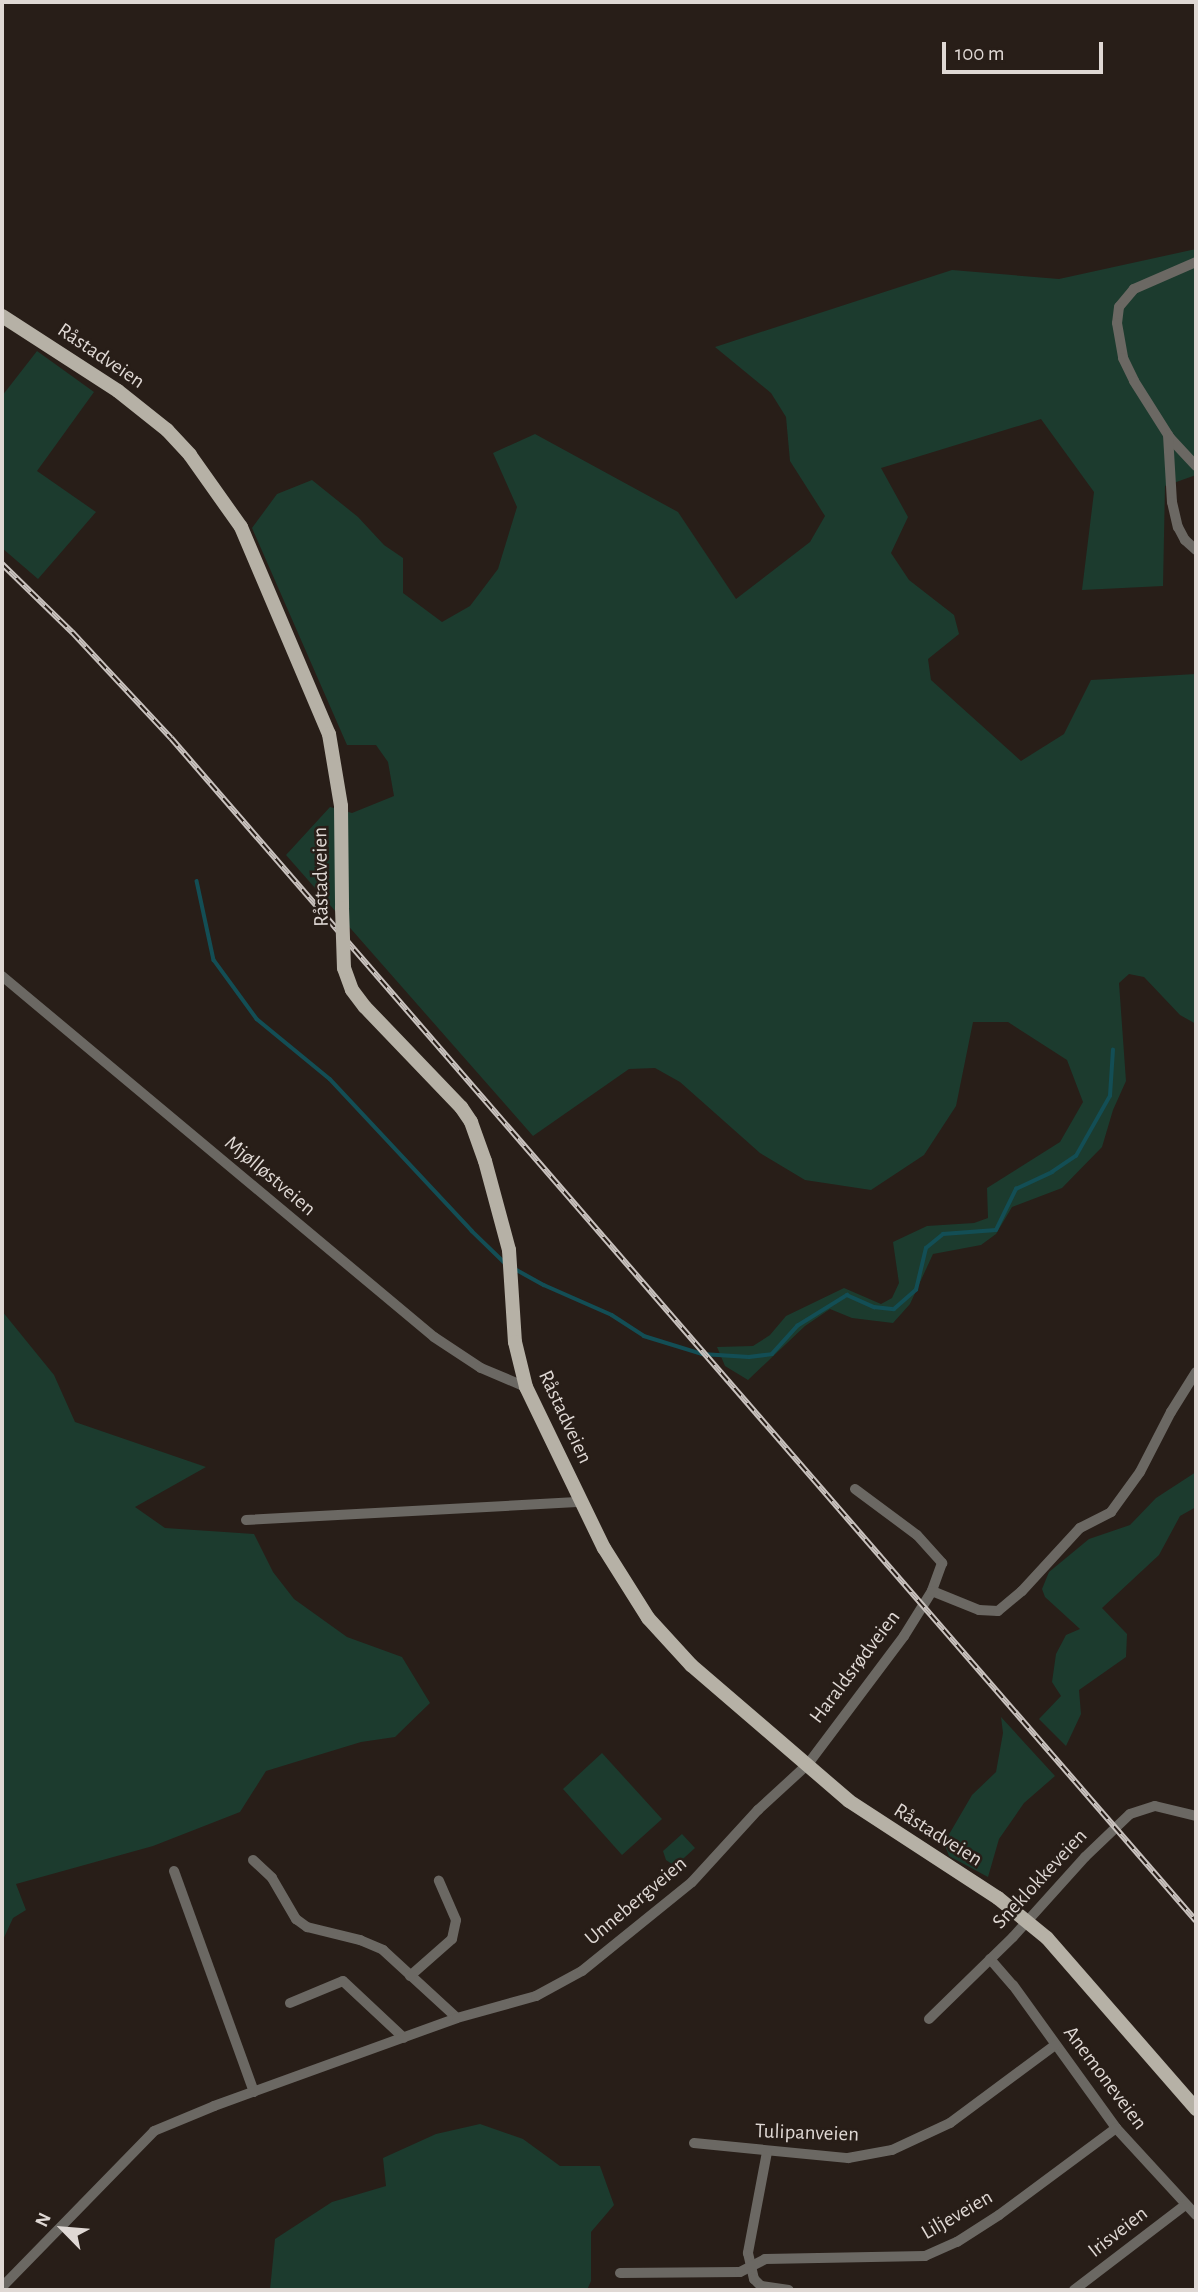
<!DOCTYPE html>
<html>
<head>
<meta charset="utf-8">
<style>
	body { margin:0 }
	#map { position:relative; width:1198px; height:2292px; overflow:hidden; background:#281e18; font-family:"Alegreya Sans",sans-serif }
	div>[style] { position:absolute }
	.green>* { inset:0; background:#1c3b2e }
	.stream>* { height:3.5px; margin:-1.75px; padding:0 1.75px; transform-origin:1.75px; border-radius:1.75px; background:#134e55 }
	.minor>* { height:10px; margin:-5px; padding:0 5px; transform-origin:5px; border-radius:5px; background:#6b6863 }
	.major>* { height:14px; margin:-7px; padding:0 7px; transform-origin:7px; border-radius:7px; background:#b6b1a6 }
	.rail>* { height:6px; margin-top:-3px; transform-origin:0; background:repeating-linear-gradient(90deg,#281e18 0 10px,#c9c2be 0 20px); box-sizing:border-box; border-block:2px solid #c9c2be }
	.major-bridge>* { height:14px; margin:-7px; padding:0 7px; transform-origin:7px; border-radius:7px; background:#b6b1a6 }
	span { translate:-50% -50%; white-space:nowrap; text-align:center; line-height:1.15; -webkit-text-stroke:5px #281e18; paint-order:stroke }
	.street-label { font-size:21px; color:#dfd8d4 }
	.frame { position:absolute; inset:0; border:4px solid #dfd8d4; pointer-events:none }
	.north { position:absolute; left:28px; top:2194px; width:70px; height:70px; -webkit-text-stroke:5px #281e18; paint-order:stroke; rotate:295deg; font-size:19px; font-weight:700; line-height:28px; text-align:center; color:#dfd8d4 }
	.north::after { content:''; display:block; margin:auto; width:24px; height:32px; background:#dfd8d4; clip-path:polygon(50% 0,100% 100%,50% 72%,0 100%) }
	.scale { position:absolute; left:942px; top:42px; width:161px; height:32px; box-sizing:border-box; border:4px solid #dfd8d4; border-top:0; padding-left:9px; font-size:21px; line-height:24px; white-space:nowrap; color:#dfd8d4; -webkit-text-stroke:5px #281e18; paint-order:stroke }
</style>
</head>
<body>
<div id="map">
	<div class="green">
		<i style="clip-path:polygon(1196px 249px,1196px 475px,1165px 486px,1163px 586px,1082px 590px,1094px 492px,1041px 419px,881px 468px,908px 517px,891px 553px,909px 580px,954px 615px,959px 634px,928px 659px,931px 680px,1021px 761px,1064px 734px,1091px 680px,1196px 674px,1196px 1024px,1180px 1015px,1144px 977px,1129px 974px,1119px 983px,1126px 1081px,1113px 1110px,1102px 1147px,1062px 1188px,1012px 1207px,996px 1234px,981px 1245px,933px 1254px,910px 1304px,893px 1323px,852px 1318px,830px 1309px,805px 1326px,748px 1380px,725px 1366px,717px 1347px,753px 1346px,770px 1335px,786px 1316px,844px 1288px,881px 1304px,892px 1298px,899px 1283px,893px 1242px,927px 1226px,974px 1223px,988px 1218px,987px 1188px,1060px 1142px,1083px 1102px,1067px 1060px,1008px 1022px,973px 1022px,956px 1106px,924px 1155px,871px 1190px,805px 1180px,760px 1153px,680px 1082px,655px 1068px,629px 1069px,533px 1136px,286px 855px,330px 807px,352px 813px,394px 796px,388px 762px,376px 745px,347px 745px,252px 528px,277px 494px,312px 480px,358px 517px,384px 545px,403px 558px,403px 593px,442px 622px,470px 606px,498px 569px,517px 507px,493px 453px,535px 434px,678px 512px,736px 599px,810px 542px,825px 516px,790px 461px,786px 417px,771px 393px,715px 347px,952px 270px,1059px 279px)"></i>
		<i style="clip-path:polygon(37px 351px,94px 392px,37px 471px,96px 512px,38px 579px,2px 548px,2px 396px)"></i>
		<i style="clip-path:polygon(2px 1311px,54px 1375px,75px 1422px,206px 1467px,135px 1507px,165px 1528px,254px 1534px,273px 1572px,294px 1599px,347px 1637px,402px 1657px,430px 1703px,395px 1737px,361px 1742px,266px 1771px,240px 1812px,153px 1846px,16px 1884px,26px 1910px,13px 1918px,2px 1942px)"></i>
		<i style="clip-path:polygon(1196px 1472px,1196px 1507px,1180px 1516px,1159px 1555px,1102px 1608px,1127px 1634px,1126px 1657px,1079px 1690px,1081px 1714px,1066px 1746px,1039px 1719px,1061px 1696px,1052px 1682px,1056px 1654px,1066px 1635px,1080px 1629px,1045px 1597px,1042px 1589px,1049px 1572px,1089px 1539px,1130px 1525px,1156px 1498px)"></i>
		<i style="clip-path:polygon(1001px 1717px,1055px 1776px,1024px 1803px,999px 1839px,988px 1877px,949px 1856px,944px 1843px,972px 1795px,996px 1772px,1003px 1733px)"></i>
		<i style="clip-path:polygon(602px 1753px,662px 1819px,622px 1855px,563px 1789px)"></i>
		<i style="clip-path:polygon(682px 1834px,695px 1848px,675px 1866px,666px 1860px,663px 1851px)"></i>
		<i style="clip-path:polygon(480px 2124px,523px 2139px,560px 2166px,600px 2166px,614px 2205px,591px 2232px,591px 2281px,587px 2290px,270px 2290px,275px 2239px,332px 2202px,386px 2186px,383px 2158px,436px 2134px)"></i>
	</div>
	<div class="stream">
		<i style="left:197px;top:881px;width:81px;rotate:77.9deg"></i>
		<i style="left:214px;top:960px;width:73px;rotate:53.9deg"></i>
		<i style="left:257px;top:1019px;width:94px;rotate:39.4deg"></i>
		<i style="left:330px;top:1079px;width:208px;rotate:46.9deg"></i>
		<i style="left:472px;top:1231px;width:46px;rotate:44.1deg"></i>
		<i style="left:515px;top:1269px;width:33px;rotate:29deg"></i>
		<i style="left:544px;top:1285px;width:74px;rotate:23.8deg"></i>
		<i style="left:612px;top:1315px;width:38px;rotate:33deg"></i>
		<i style="left:644px;top:1336px;width:61px;rotate:17.2deg"></i>
		<i style="left:702px;top:1354px;width:47px;rotate:3.7deg"></i>
		<i style="left:749px;top:1357px;width:23px;rotate:-7deg"></i>
		<i style="left:772px;top:1354px;width:38px;rotate:-48deg"></i>
		<i style="left:797px;top:1326px;width:59px;rotate:-31.8deg"></i>
		<i style="left:847px;top:1295px;width:30px;rotate:24deg"></i>
		<i style="left:874px;top:1307px;width:20px;rotate:6deg"></i>
		<i style="left:894px;top:1309px;width:29px;rotate:-41deg"></i>
		<i style="left:916px;top:1290px;width:43px;rotate:-76.6deg"></i>
		<i style="left:926px;top:1248px;width:22px;rotate:-39deg"></i>
		<i style="left:943px;top:1234px;width:53px;rotate:-4.3deg"></i>
		<i style="left:996px;top:1230px;width:46px;rotate:-64deg"></i>
		<i style="left:1016px;top:1189px;width:40px;rotate:-25deg"></i>
		<i style="left:1052px;top:1172px;width:29px;rotate:-34deg"></i>
		<i style="left:1076px;top:1156px;width:69px;rotate:-60.5deg"></i>
		<i style="left:1110px;top:1096px;width:46px;rotate:-86.3deg"></i>
	</div>
	<div class="minor">
		<i style="left:1196px;top:262px;width:68px;rotate:156.5deg"></i>
		<i style="left:1134px;top:289px;width:23px;rotate:130deg"></i>
		<i style="left:1119px;top:307px;width:16px;rotate:97deg"></i>
		<i style="left:1117px;top:323px;width:36px;rotate:80deg"></i>
		<i style="left:1123px;top:358px;width:25px;rotate:64deg"></i>
		<i style="left:1134px;top:381px;width:67px;rotate:57.7deg"></i>
		<i style="left:1170px;top:438px;width:38px;rotate:47deg"></i>
		<i style="left:1168px;top:435px;width:67px;rotate:86.6deg"></i>
		<i style="left:1172px;top:502px;width:26px;rotate:77deg"></i>
		<i style="left:1178px;top:527px;width:15px;rotate:62deg"></i>
		<i style="left:1185px;top:540px;width:15px;rotate:42deg"></i>
		<i style="left:2px;top:976px;width:563px;rotate:39.88deg"></i>
		<i style="left:434px;top:1337px;width:56px;rotate:33.4deg"></i>
		<i style="left:481px;top:1368px;width:49px;rotate:22.9deg"></i>
		<i style="left:855px;top:1489px;width:77px;rotate:36.6deg"></i>
		<i style="left:917px;top:1535px;width:38px;rotate:48deg"></i>
		<i style="left:942px;top:1563px;width:30px;rotate:110deg"></i>
		<i style="left:246px;top:1520px;width:336px;rotate:-3.1deg"></i>
		<i style="left:253px;top:1860px;width:26px;rotate:43deg"></i>
		<i style="left:272px;top:1878px;width:48px;rotate:59.7deg"></i>
		<i style="left:296px;top:1919px;width:14px;rotate:36deg"></i>
		<i style="left:307px;top:1927px;width:55px;rotate:13.8deg"></i>
		<i style="left:360px;top:1940px;width:25px;rotate:23deg"></i>
		<i style="left:383px;top:1950px;width:100px;rotate:42.6deg"></i>
		<i style="left:174px;top:1871px;width:235px;rotate:70.1deg"></i>
		<i style="left:990px;top:1959px;width:35px;rotate:49deg"></i>
		<i style="left:1013px;top:1985px;width:176px;rotate:54.2deg"></i>
		<i style="left:1116px;top:2128px;width:118px;rotate:47.4deg"></i>
		<i style="left:410px;top:1976px;width:56px;rotate:-41.4deg"></i>
		<i style="left:452px;top:1939px;width:19px;rotate:-78deg"></i>
		<i style="left:456px;top:1920px;width:43px;rotate:-113.6deg"></i>
		<i style="left:290px;top:2003px;width:57px;rotate:-22.5deg"></i>
		<i style="left:343px;top:1981px;width:83px;rotate:43.1deg"></i>
		<i style="left:929px;top:2019px;width:117px;rotate:-44.3deg"></i>
		<i style="left:1013px;top:1937px;width:108px;rotate:-48deg"></i>
		<i style="left:1085px;top:1857px;width:62px;rotate:-43.7deg"></i>
		<i style="left:1130px;top:1814px;width:26px;rotate:-18deg"></i>
		<i style="left:1155px;top:1806px;width:42px;rotate:13.7deg"></i>
		<i style="left:694px;top:2143px;width:155px;rotate:5.6deg"></i>
		<i style="left:848px;top:2158px;width:45px;rotate:-10.3deg"></i>
		<i style="left:892px;top:2150px;width:64px;rotate:-25deg"></i>
		<i style="left:950px;top:2123px;width:131px;rotate:-36.6deg"></i>
		<i style="left:767px;top:2152px;width:103px;rotate:100.7deg"></i>
		<i style="left:748px;top:2253px;width:27px;rotate:77deg"></i>
		<i style="left:754px;top:2279px;width:10px;rotate:45deg"></i>
		<i style="left:761px;top:2286px;width:28px;rotate:8deg"></i>
		<i style="left:620px;top:2273px;width:120px;rotate:-0.5deg"></i>
		<i style="left:740px;top:2272px;width:28px;rotate:-27deg"></i>
		<i style="left:765px;top:2259px;width:160px;rotate:-1.1deg"></i>
		<i style="left:925px;top:2256px;width:35px;rotate:-24deg"></i>
		<i style="left:957px;top:2242px;width:50px;rotate:-32.7deg"></i>
		<i style="left:999px;top:2215px;width:146px;rotate:-36.6deg"></i>
		<i style="left:2px;top:2287px;width:218px;rotate:-45.7deg"></i>
		<i style="left:154px;top:2131px;width:65px;rotate:-22.6deg"></i>
		<i style="left:214px;top:2106px;width:258px;rotate:-19.9deg"></i>
		<i style="left:457px;top:2018px;width:82px;rotate:-15.6deg"></i>
		<i style="left:536px;top:1996px;width:52px;rotate:-28.5deg"></i>
		<i style="left:582px;top:1971px;width:141px;rotate:-39deg"></i>
		<i style="left:692px;top:1882px;width:98px;rotate:-47.5deg"></i>
		<i style="left:758px;top:1810px;width:68px;rotate:-42.6deg"></i>
		<i style="left:808px;top:1764px;width:160px;rotate:-53.1deg"></i>
		<i style="left:904px;top:1636px;width:53px;rotate:-58.1deg"></i>
		<i style="left:932px;top:1591px;width:51px;rotate:22deg"></i>
		<i style="left:979px;top:1610px;width:19px;rotate:3deg"></i>
		<i style="left:998px;top:1611px;width:31px;rotate:-40deg"></i>
		<i style="left:1022px;top:1591px;width:86px;rotate:-47.4deg"></i>
		<i style="left:1080px;top:1528px;width:35px;rotate:-27deg"></i>
		<i style="left:1111px;top:1512px;width:49px;rotate:-54.1deg"></i>
		<i style="left:1140px;top:1472px;width:68px;rotate:-62.7deg"></i>
		<i style="left:1171px;top:1412px;width:47px;rotate:-58deg"></i>
		<i style="left:1074px;top:2290px;width:140px;rotate:-37.4deg"></i>
	</div>
	<div class="major">
		<i style="left:2px;top:316px;width:138px;rotate:32.9deg"></i>
		<i style="left:118px;top:391px;width:63px;rotate:38.5deg"></i>
		<i style="left:167px;top:430px;width:34px;rotate:47deg"></i>
		<i style="left:190px;top:455px;width:88px;rotate:54.7deg"></i>
		<i style="left:241px;top:527px;width:225px;rotate:67deg"></i>
		<i style="left:329px;top:734px;width:73px;rotate:80.5deg"></i>
		<i style="left:341px;top:806px;width:102px;rotate:89.4deg"></i>
		<i style="left:344px;top:968px;width:23px;rotate:70deg"></i>
		<i style="left:352px;top:990px;width:21px;rotate:53deg"></i>
		<i style="left:365px;top:1007px;width:139px;rotate:46.2deg"></i>
		<i style="left:461px;top:1107px;width:18px;rotate:56deg"></i>
		<i style="left:471px;top:1122px;width:41px;rotate:70.3deg"></i>
		<i style="left:485px;top:1161px;width:92px;rotate:74.9deg"></i>
		<i style="left:509px;top:1250px;width:92px;rotate:86.3deg"></i>
		<i style="left:515px;top:1342px;width:46px;rotate:76.3deg"></i>
		<i style="left:526px;top:1387px;width:179px;rotate:64.2deg"></i>
		<i style="left:604px;top:1548px;width:83px;rotate:57.8deg"></i>
		<i style="left:648px;top:1618px;width:64px;rotate:47.5deg"></i>
		<i style="left:691px;top:1665px;width:208px;rotate:40.7deg"></i>
		<i style="left:849px;top:1801px;width:178px;rotate:33.1deg"></i>
		<i style="left:998px;top:1898px;width:63px;rotate:39.2deg"></i>
		<i style="left:1047px;top:1938px;width:227px;rotate:48.9deg"></i>
	</div>
	<div class="rail">
		<i style="left:2px;top:564px;width:98px;rotate:44.2deg"></i>
		<i style="left:72px;top:632px;width:145px;rotate:47deg"></i>
		<i style="left:171px;top:738px;width:1565px;rotate:49.09deg"></i>
	</div>
	<div class="major-bridge">
		<i style="left:342px;top:908px;width:60px;rotate:88.1deg"></i>
	</div>
	<div class="street-label">
		<span style="left:101px;top:356px;rotate:34deg">Råstadveien</span>
		<span style="left:321px;top:877px;rotate:-91deg">Råstadveien</span>
		<span style="left:270px;top:1176px;rotate:40deg">Mjølløstveien</span>
		<span style="left:565px;top:1417px;rotate:65deg">Råstadveien</span>
		<span style="left:855px;top:1667px;rotate:-53deg">Haraldsrødveien</span>
		<span style="left:938px;top:1835px;rotate:32deg">Råstadveien</span>
		<span style="left:1040px;top:1879px;rotate:-47deg">Sneklokkeveien</span>
		<span style="left:636px;top:1901px;rotate:-40deg">Unnebergveien</span>
		<span style="left:1105px;top:2078px;rotate:53deg">Anemoneveien</span>
		<span style="left:807px;top:2133px;rotate:2deg">Tulipanveien</span>
		<span style="left:957px;top:2215px;rotate:-30deg">Liljeveien</span>
		<span style="left:1118px;top:2232px;rotate:-38deg">Irisveien</span>
	</div>
	<div class="frame"></div>
	<div class="north">N</div>
	<div class="scale">100 m</div>
</div>
</body>
</html>
